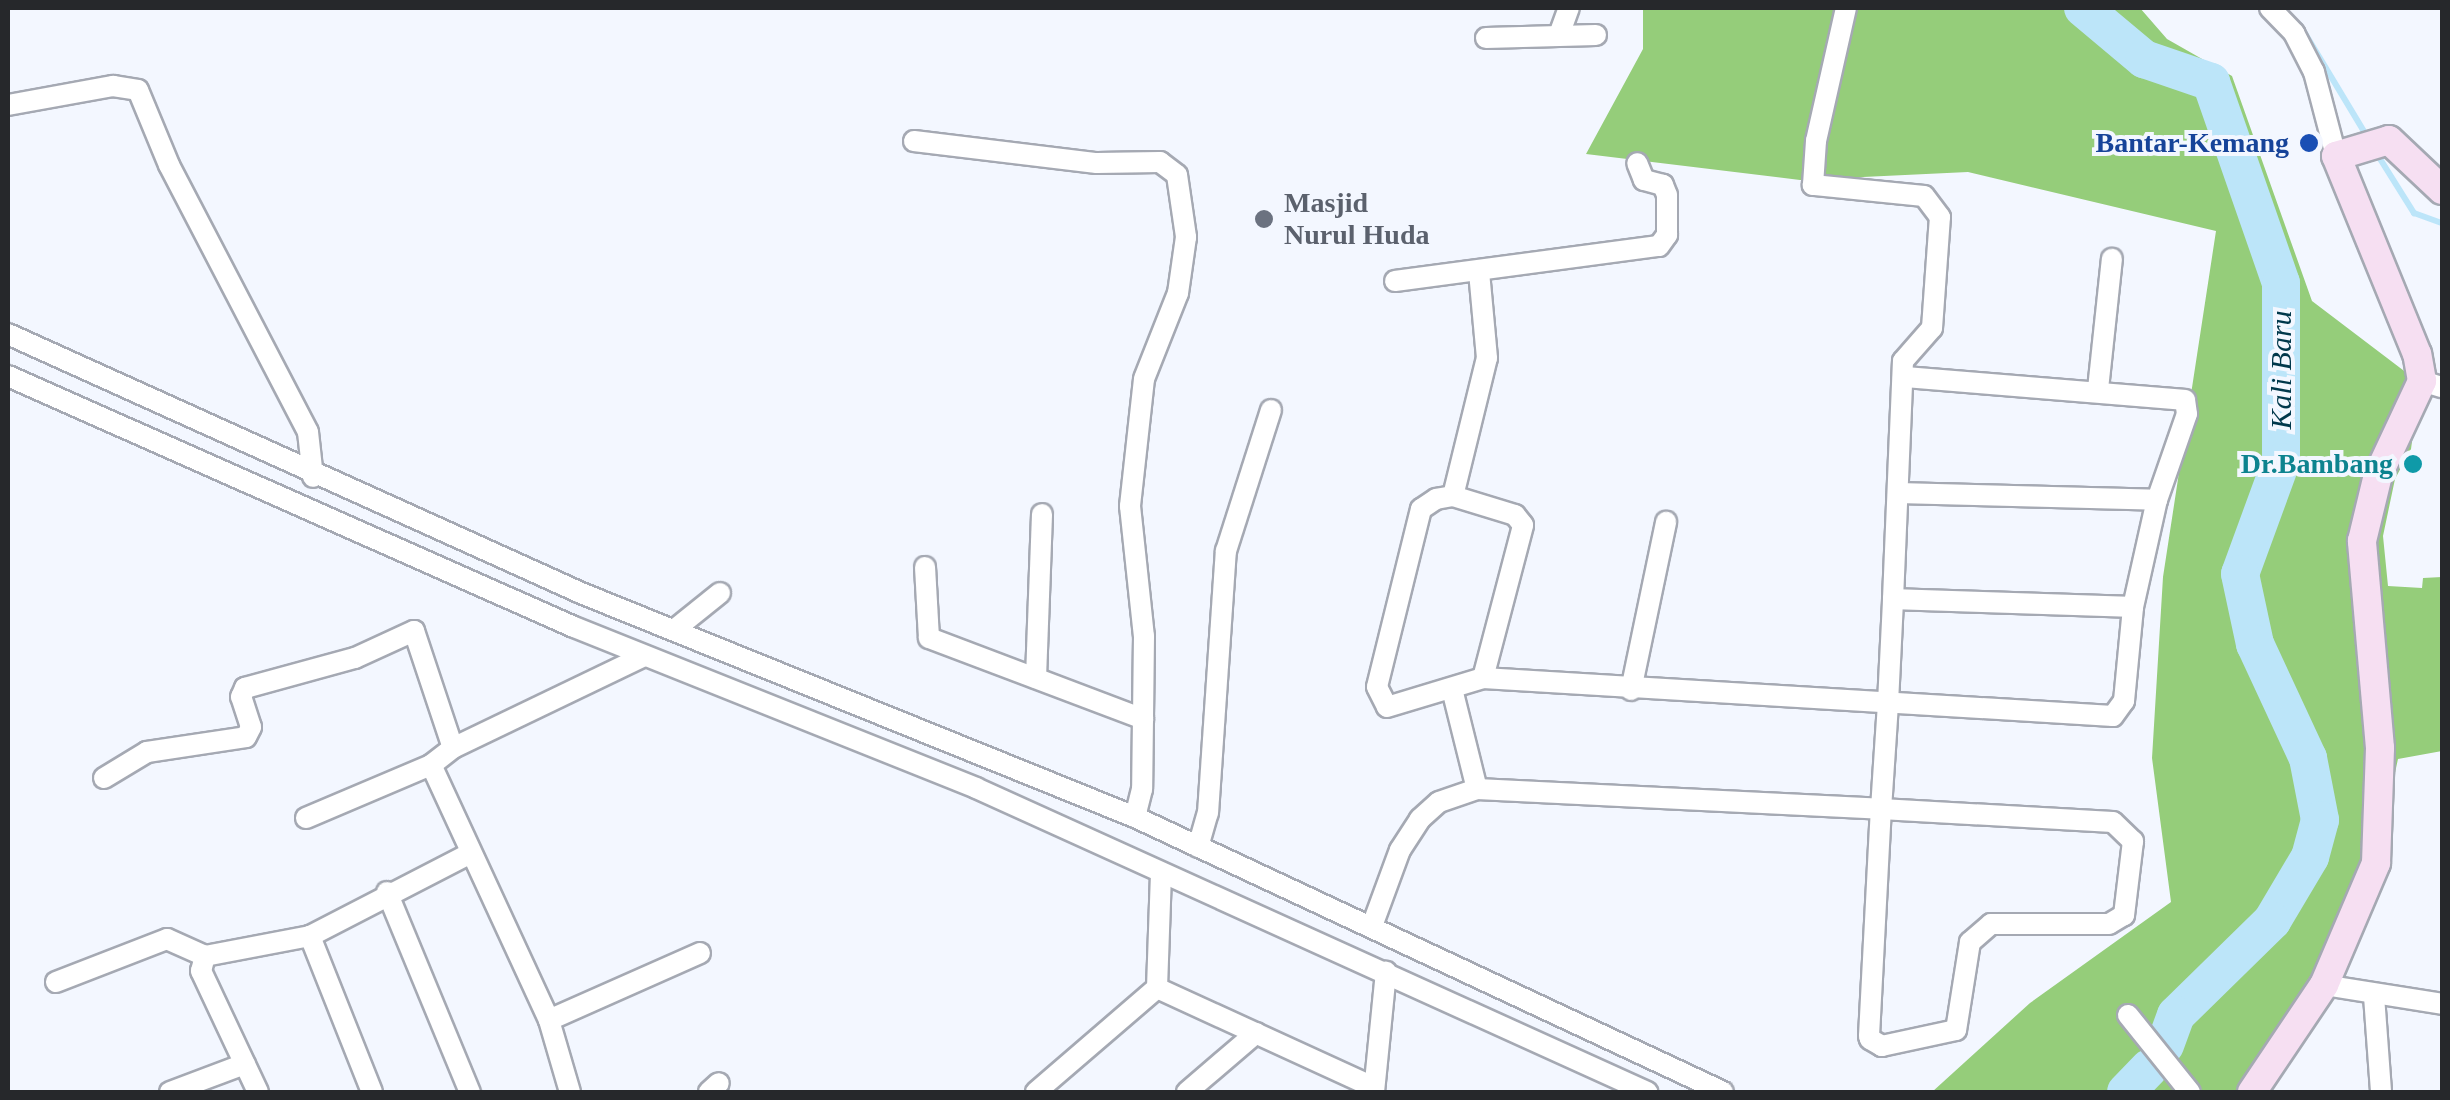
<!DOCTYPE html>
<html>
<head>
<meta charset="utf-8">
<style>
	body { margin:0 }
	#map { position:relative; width:2450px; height:1100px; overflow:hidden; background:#f3f7ff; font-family:Georgia,serif }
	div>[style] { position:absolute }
	.forest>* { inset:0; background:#95cd7a }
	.stream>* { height:6px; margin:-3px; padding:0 3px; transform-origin:3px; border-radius:3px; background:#bce5f9 }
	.river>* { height:38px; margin:-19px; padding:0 19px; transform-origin:19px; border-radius:19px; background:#bce5f9 }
	.roads { filter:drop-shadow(2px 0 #a5a9b3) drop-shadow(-2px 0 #a5a9b3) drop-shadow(0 2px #a5a9b3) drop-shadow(0 -2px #a5a9b3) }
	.street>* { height:20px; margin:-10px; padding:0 10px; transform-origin:10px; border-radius:10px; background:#fff }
	.secondary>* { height:28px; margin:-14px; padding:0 14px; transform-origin:14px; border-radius:14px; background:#f6dff2 }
	.dots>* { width:28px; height:28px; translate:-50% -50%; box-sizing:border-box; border:5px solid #f3f7ff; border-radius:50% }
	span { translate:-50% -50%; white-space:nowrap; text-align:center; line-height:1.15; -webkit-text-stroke:8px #f3f7ff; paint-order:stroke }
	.transit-label { font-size:28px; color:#164399; font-weight:700 }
	.right { translate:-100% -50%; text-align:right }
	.worship-label { font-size:28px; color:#5b616d; font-weight:700 }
	.left { translate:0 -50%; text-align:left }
	.culture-label { font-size:28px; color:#0d838f; font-weight:700 }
	.water-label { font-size:30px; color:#00384b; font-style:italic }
	.frame { position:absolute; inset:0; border:10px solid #26282b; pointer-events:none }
</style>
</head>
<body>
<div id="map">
	<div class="forest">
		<i style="clip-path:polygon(1643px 8px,2140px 8px,2167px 39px,2232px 76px,2312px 301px,2420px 383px,2411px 449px,2395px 479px,2383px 536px,2388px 586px,2422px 588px,2423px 578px,2442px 577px,2442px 751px,2398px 759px,2375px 864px,2252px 1092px,1932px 1092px,2030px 1003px,2171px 902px,2152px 758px,2163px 577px,2216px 231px,1968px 172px,1800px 180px,1586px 154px,1643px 49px)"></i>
	</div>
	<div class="stream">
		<i style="left:2300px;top:25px;width:132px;rotate:59deg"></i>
		<i style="left:2377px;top:154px;width:70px;rotate:57.9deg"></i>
		<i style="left:2414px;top:213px;width:30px;rotate:20deg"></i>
	</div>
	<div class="river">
		<i style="left:2083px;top:8px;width:80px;rotate:39.9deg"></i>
		<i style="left:2144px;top:59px;width:71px;rotate:18.9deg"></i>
		<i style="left:2211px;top:82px;width:213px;rotate:70.8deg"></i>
		<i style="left:2281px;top:283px;width:179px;rotate:90deg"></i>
		<i style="left:2281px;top:462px;width:119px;rotate:110.1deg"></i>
		<i style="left:2240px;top:574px;width:72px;rotate:77.9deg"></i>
		<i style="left:2255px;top:644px;width:126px;rotate:65.1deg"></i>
		<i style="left:2308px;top:758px;width:63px;rotate:79deg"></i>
		<i style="left:2320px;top:820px;width:38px;rotate:105deg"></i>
		<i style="left:2310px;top:857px;width:74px;rotate:120.7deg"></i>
		<i style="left:2272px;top:921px;width:134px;rotate:135.6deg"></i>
		<i style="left:2176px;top:1015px;width:32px;rotate:110deg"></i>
		<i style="left:2126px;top:1092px;width:33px;rotate:-46deg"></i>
	</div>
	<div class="roads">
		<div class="street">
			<i style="left:2270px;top:8px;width:35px;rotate:46deg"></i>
			<i style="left:2294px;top:33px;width:44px;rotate:62.9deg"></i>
			<i style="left:2314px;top:72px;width:87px;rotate:75.3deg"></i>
			<i style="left:1559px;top:35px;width:29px;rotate:-70deg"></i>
			<i style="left:1486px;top:38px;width:110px;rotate:-1.6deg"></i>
			<i style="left:8px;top:105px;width:107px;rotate:-10.3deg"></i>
			<i style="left:113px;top:86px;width:25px;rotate:9deg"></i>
			<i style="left:138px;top:90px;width:81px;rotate:67.5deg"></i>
			<i style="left:169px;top:165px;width:301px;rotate:62.5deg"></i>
			<i style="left:308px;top:432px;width:45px;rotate:83.7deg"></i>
			<i style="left:914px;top:141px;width:184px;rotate:6.9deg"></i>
			<i style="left:1097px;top:163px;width:63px;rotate:-0.9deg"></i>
			<i style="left:1160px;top:162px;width:21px;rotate:37deg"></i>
			<i style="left:1177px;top:175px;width:63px;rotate:81.7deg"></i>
			<i style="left:1186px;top:237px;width:57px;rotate:98.1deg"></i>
			<i style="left:1178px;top:293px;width:92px;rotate:111.6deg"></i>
			<i style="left:1144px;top:379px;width:128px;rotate:96.3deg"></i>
			<i style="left:1130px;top:506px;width:131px;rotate:83.9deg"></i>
			<i style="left:1144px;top:636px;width:153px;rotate:90.7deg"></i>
			<i style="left:1142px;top:789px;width:29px;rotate:104deg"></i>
			<i style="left:1395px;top:281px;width:266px;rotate:-7.6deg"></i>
			<i style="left:1659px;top:246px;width:14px;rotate:-54deg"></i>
			<i style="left:1667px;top:235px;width:40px;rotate:-90deg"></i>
			<i style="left:1667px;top:195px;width:11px;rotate:-112deg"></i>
			<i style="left:1663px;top:185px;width:20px;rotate:-165deg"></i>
			<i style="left:1644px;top:180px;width:18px;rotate:-112deg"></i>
			<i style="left:8px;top:334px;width:629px;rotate:24.32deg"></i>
			<i style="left:581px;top:593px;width:598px;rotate:22.02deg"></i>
			<i style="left:1135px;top:817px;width:649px;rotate:25.06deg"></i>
			<i style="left:8px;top:376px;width:619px;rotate:23.92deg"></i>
			<i style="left:574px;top:627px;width:433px;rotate:21.8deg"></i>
			<i style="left:976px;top:788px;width:737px;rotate:24.37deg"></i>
			<i style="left:2422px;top:381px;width:21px;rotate:17deg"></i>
			<i style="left:2098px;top:389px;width:131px;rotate:-83.9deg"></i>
			<i style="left:1898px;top:493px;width:259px;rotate:1.5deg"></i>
			<i style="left:1453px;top:496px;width:142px;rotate:-76.2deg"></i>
			<i style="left:1487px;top:358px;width:87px;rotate:-95.3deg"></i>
			<i style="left:925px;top:567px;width:71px;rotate:86.8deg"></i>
			<i style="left:929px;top:638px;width:229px;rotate:20.7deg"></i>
			<i style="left:1893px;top:599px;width:240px;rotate:1.9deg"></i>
			<i style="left:674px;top:630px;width:59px;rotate:-38.8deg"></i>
			<i style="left:1036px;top:678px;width:164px;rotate:-87.9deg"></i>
			<i style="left:1483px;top:678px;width:158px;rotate:-75.3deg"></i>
			<i style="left:1523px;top:525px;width:13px;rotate:-129deg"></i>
			<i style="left:1515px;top:515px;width:65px;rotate:-163deg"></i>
			<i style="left:1453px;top:496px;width:17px;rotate:170deg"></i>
			<i style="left:1436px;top:499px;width:18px;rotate:146deg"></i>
			<i style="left:1421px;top:509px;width:183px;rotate:103.9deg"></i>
			<i style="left:1377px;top:687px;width:22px;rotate:63deg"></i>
			<i style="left:1387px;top:707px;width:100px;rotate:-16.8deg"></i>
			<i style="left:1483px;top:678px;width:631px;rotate:3.45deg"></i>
			<i style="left:2113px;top:716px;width:19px;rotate:-54deg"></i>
			<i style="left:2124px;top:701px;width:94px;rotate:-84.5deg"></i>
			<i style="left:2133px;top:607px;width:110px;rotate:-77.4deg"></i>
			<i style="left:2157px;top:500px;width:91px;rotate:-70.8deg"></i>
			<i style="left:2187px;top:414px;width:14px;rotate:-98deg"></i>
			<i style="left:2185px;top:400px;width:283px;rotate:-175.3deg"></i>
			<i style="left:1452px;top:689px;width:103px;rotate:76deg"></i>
			<i style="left:1631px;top:690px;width:172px;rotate:-78.2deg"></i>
			<i style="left:104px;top:778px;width:50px;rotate:-31.2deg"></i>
			<i style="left:147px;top:752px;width:100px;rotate:-8.6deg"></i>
			<i style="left:246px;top:737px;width:11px;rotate:-63deg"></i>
			<i style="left:251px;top:727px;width:32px;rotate:-108deg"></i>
			<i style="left:241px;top:697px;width:10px;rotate:-66deg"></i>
			<i style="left:245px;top:688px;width:114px;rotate:-15.3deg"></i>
			<i style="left:355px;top:658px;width:65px;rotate:-24.6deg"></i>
			<i style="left:414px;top:631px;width:123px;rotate:71.6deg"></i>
			<i style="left:306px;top:818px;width:136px;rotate:-23deg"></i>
			<i style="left:1198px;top:847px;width:35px;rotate:-74deg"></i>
			<i style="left:1208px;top:813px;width:263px;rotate:-86.1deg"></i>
			<i style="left:1226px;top:551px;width:148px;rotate:-72.3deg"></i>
			<i style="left:387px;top:892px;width:217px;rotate:67.5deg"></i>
			<i style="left:1372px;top:926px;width:81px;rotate:-69.8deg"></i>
			<i style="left:1400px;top:850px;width:37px;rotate:-57deg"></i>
			<i style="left:1420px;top:819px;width:25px;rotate:-42deg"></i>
			<i style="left:1439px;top:802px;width:40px;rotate:-18.9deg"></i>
			<i style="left:1477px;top:789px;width:404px;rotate:2.8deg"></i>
			<i style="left:1881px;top:809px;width:232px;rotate:3.2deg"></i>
			<i style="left:2113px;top:822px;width:28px;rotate:44deg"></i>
			<i style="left:2133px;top:841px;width:75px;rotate:96.9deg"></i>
			<i style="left:2124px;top:915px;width:17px;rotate:149deg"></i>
			<i style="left:2109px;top:924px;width:118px;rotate:180deg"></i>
			<i style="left:1991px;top:924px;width:28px;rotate:139deg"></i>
			<i style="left:1970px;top:942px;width:89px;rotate:99deg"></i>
			<i style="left:1956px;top:1030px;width:76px;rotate:167.8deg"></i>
			<i style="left:1882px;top:1046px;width:14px;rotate:-150deg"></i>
			<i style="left:1870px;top:1039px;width:3px;rotate:-108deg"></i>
			<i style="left:1869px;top:1036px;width:227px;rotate:-87deg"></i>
			<i style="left:1881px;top:809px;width:106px;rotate:-86.2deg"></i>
			<i style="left:1888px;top:703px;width:104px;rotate:-87.2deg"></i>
			<i style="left:1893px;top:599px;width:238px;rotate:-87.6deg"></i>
			<i style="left:1903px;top:361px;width:44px;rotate:-48.7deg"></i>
			<i style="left:1932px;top:328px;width:111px;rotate:-85.9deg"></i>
			<i style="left:1940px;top:217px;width:26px;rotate:-127deg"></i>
			<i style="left:1924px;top:196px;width:112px;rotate:-174.3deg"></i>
			<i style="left:1813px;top:185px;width:44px;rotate:-86.1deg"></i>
			<i style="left:1816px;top:141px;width:136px;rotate:-77.3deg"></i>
			<i style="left:56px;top:982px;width:119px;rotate:-21.2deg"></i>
			<i style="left:167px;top:939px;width:42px;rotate:24.1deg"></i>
			<i style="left:2324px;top:985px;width:120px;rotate:9.1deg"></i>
			<i style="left:1157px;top:988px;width:114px;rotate:-88deg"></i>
			<i style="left:2374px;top:996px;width:96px;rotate:85.8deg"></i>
			<i style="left:2128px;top:1015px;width:99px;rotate:51.2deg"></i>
			<i style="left:549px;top:1020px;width:165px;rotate:-23.9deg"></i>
			<i style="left:170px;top:1092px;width:80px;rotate:-20.5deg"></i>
			<i style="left:258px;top:1092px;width:134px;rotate:-115.2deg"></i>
			<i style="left:201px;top:971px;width:16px;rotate:-75deg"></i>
			<i style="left:205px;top:956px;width:107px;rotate:-10.8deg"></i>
			<i style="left:372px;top:1092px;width:168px;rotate:-111.7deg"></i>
			<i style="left:310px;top:936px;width:179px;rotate:-27.3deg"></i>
			<i style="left:570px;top:1092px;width:75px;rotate:-106.3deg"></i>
			<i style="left:549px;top:1020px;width:281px;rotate:-114.8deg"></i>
			<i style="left:431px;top:765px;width:28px;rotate:-38deg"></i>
			<i style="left:453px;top:748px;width:212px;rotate:-25.7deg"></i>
			<i style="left:709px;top:1092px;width:13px;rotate:-42deg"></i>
			<i style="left:1036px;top:1092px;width:160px;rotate:-40.7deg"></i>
			<i style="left:1157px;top:988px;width:238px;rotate:24.6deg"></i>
			<i style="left:1187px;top:1092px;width:91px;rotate:-40.5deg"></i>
			<i style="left:1374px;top:1092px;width:121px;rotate:-84.3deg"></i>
		</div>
		<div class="secondary">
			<i style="left:2252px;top:1092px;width:129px;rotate:-56.1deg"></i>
			<i style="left:2324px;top:985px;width:133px;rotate:-66.9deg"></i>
			<i style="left:2376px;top:863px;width:115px;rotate:-88deg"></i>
			<i style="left:2380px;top:748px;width:208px;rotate:-95deg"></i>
			<i style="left:2362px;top:541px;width:68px;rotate:-76.4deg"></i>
			<i style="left:2378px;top:475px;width:104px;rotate:-64.9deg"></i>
			<i style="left:2422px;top:381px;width:27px;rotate:-100deg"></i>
			<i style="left:2417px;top:354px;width:214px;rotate:-112.2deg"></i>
			<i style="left:2336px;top:156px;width:55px;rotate:-16.8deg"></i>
			<i style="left:2389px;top:140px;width:73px;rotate:43.3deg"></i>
		</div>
	</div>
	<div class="dots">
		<i style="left:2309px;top:143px;background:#1a4fb4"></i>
		<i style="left:1264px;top:219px;background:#6b7280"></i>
		<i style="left:2413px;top:464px;background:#0f9aa8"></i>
	</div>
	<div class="transit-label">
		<span class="right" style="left:2289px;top:143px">Bantar-Kemang</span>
	</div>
	<div class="worship-label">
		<span class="left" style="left:1284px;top:219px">Masjid<br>Nurul Huda</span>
	</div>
	<div class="culture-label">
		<span class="right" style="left:2393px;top:464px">Dr.Bambang</span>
	</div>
	<div class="water-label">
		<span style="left:2281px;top:370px;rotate:-90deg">Kali Baru</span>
	</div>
	<div class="frame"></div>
</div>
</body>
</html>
